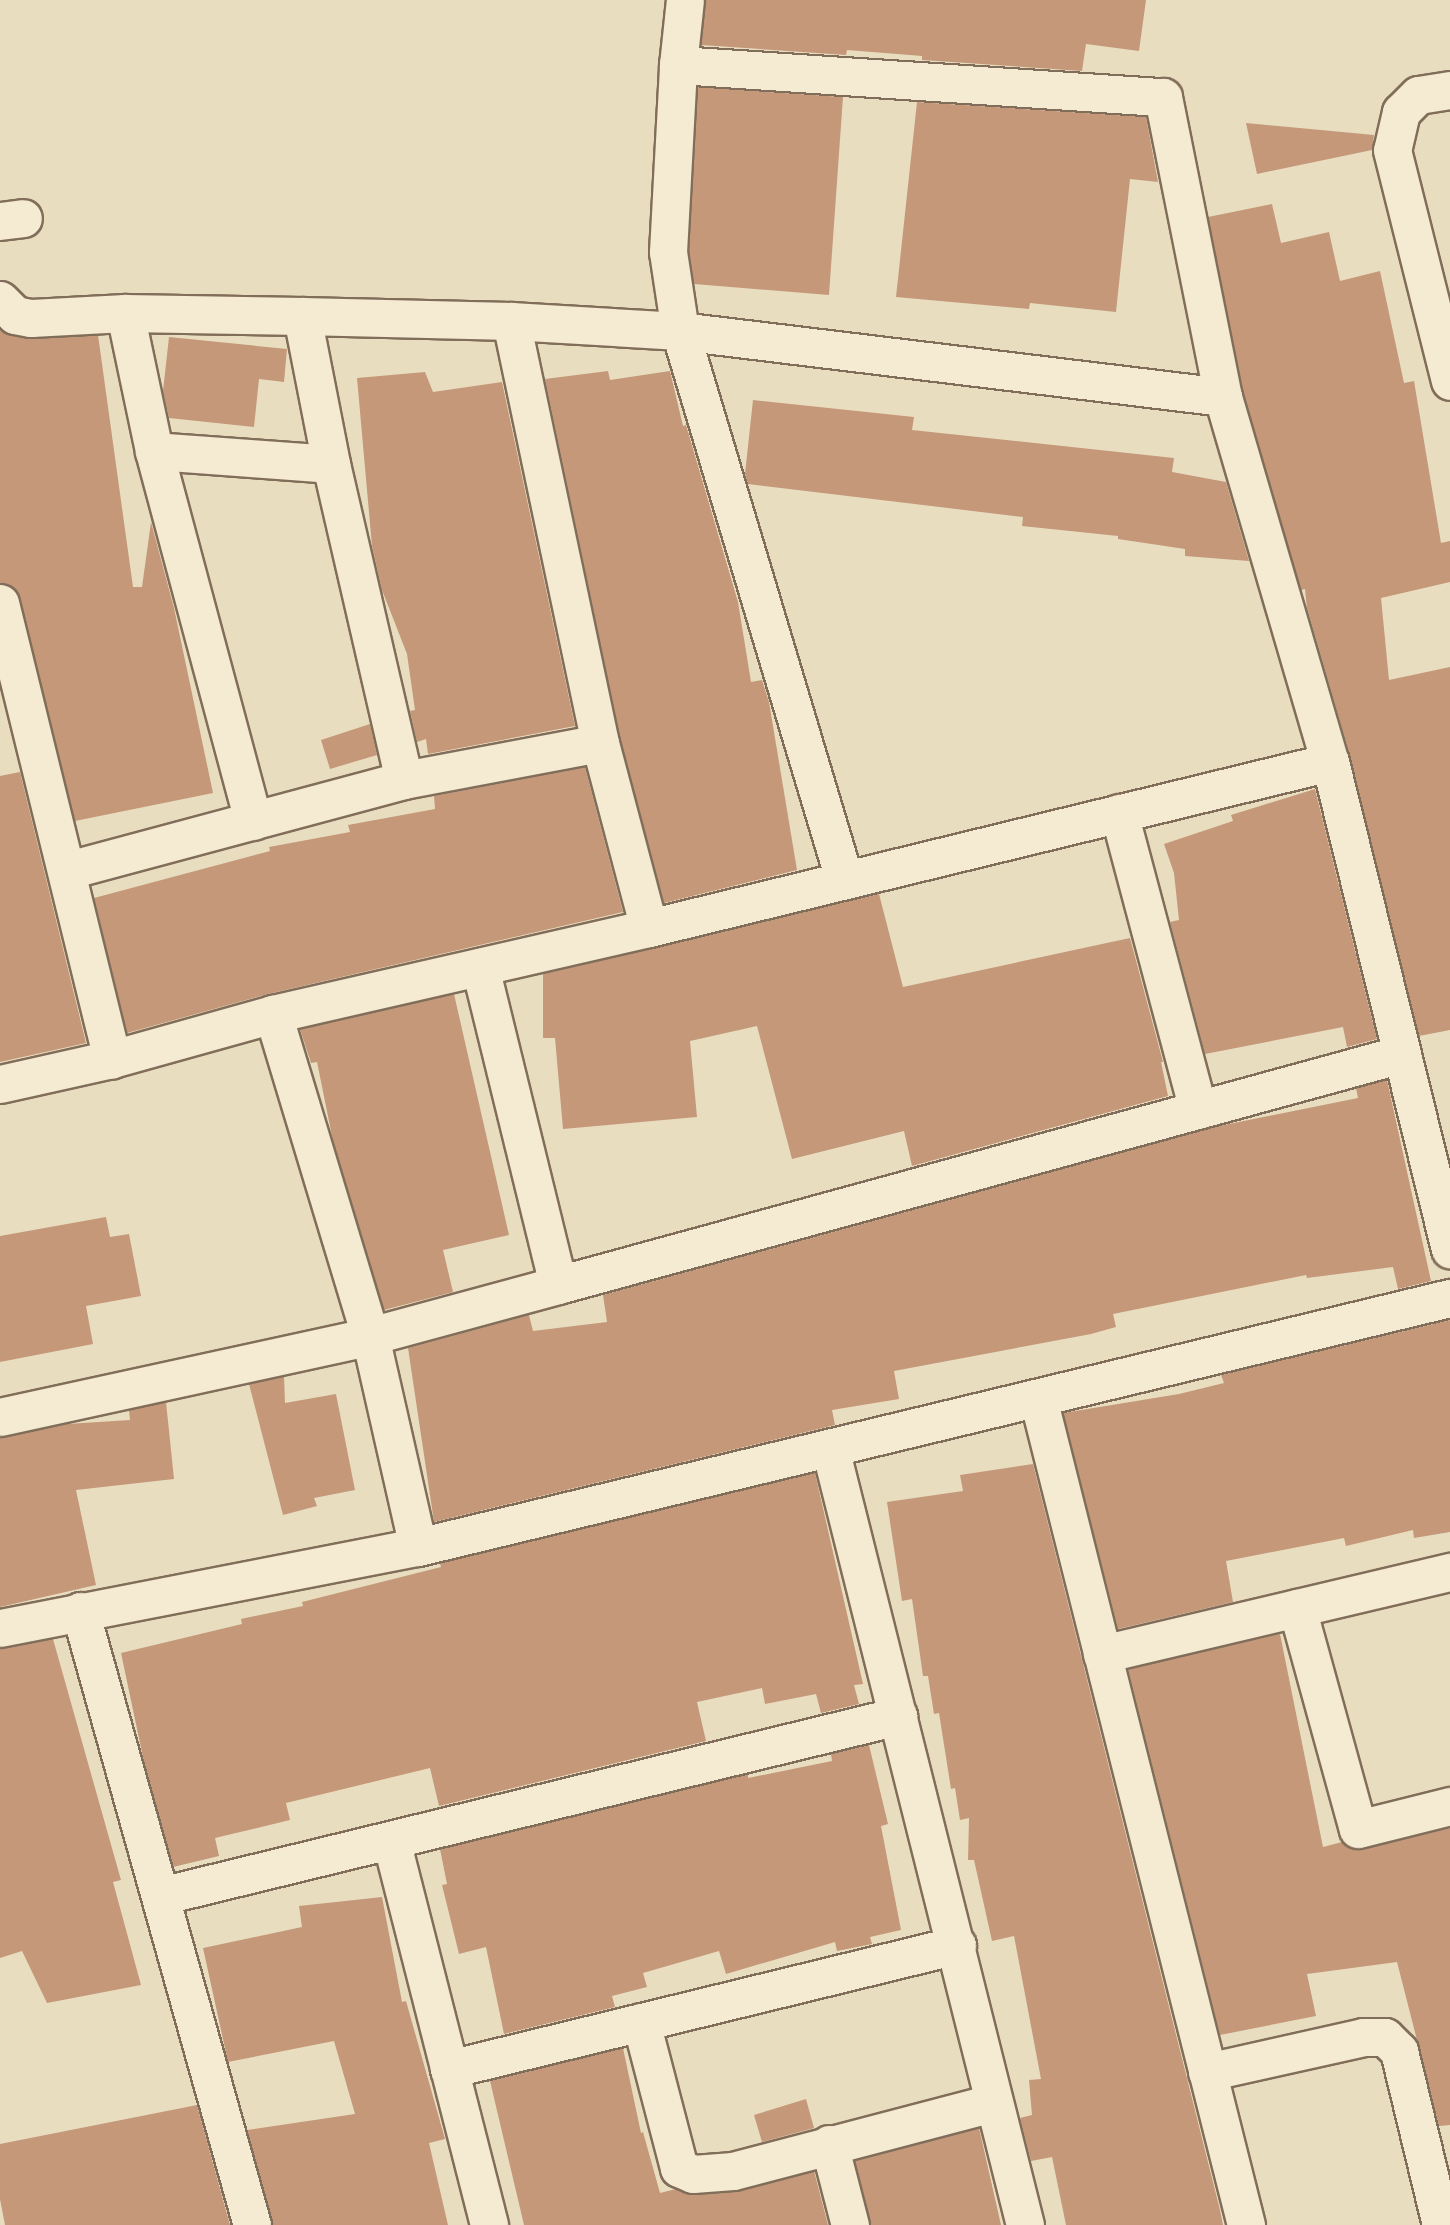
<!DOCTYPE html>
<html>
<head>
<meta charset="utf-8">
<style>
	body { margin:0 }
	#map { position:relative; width:1450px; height:2225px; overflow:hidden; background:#e9ddc0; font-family:"Playfair Display",serif }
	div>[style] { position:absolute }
	.building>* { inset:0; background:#c49879 }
	.roads { filter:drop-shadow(2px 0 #816e5a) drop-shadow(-2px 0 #816e5a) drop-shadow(0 2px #816e5a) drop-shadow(0 -2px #816e5a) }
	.street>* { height:37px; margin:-18.5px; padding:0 18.5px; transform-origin:18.5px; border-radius:18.5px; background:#f5ead2 }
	span { translate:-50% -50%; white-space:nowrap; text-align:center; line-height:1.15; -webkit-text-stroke:5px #f1e7cf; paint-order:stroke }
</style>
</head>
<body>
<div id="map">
	<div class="building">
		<i style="clip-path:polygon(706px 0,1146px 0,1139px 51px,1086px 44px,1082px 71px,922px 60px,922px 56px,847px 50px,846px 55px,701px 45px)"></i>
		<i style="clip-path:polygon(698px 87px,843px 97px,829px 295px,694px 284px,689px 251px)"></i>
		<i style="clip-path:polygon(917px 102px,1146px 117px,1158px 182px,1130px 179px,1116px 312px,1030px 303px,1029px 309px,896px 297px)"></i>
		<i style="clip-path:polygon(1246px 123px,1374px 135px,1372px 150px,1257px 174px)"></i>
		<i style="clip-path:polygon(1272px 204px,1281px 243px,1329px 232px,1340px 281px,1380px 271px,1404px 383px,1414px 381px,1441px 543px,1450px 541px,1450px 582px,1381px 598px,1389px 680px,1450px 667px,1450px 1030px,1419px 1036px,1350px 756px,1307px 608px,1305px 589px,1301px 590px,1243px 392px,1208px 217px)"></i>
		<i style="clip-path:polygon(0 331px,32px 339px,98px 335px,133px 587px,142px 587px,151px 522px,174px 608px,213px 793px,75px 821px,20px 598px,15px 588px,0 583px)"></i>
		<i style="clip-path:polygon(169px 337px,287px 349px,284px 382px,259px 379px,254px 427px,169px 418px,163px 391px)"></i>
		<i style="clip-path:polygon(608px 371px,610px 380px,670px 371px,683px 426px,686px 425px,738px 602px,751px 682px,762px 680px,769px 702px,797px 870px,664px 903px,620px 738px,545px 379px)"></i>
		<i style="clip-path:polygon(425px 372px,433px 392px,502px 382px,575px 726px,428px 754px,426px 739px,417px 742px,410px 711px,415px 710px,407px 654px,382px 590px,372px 546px,357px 378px)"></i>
		<i style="clip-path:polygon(753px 400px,914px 417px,912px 430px,1174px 458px,1172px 472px,1226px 482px,1249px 561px,1185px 556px,1185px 549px,1118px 539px,1118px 536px,1022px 526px,1023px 517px,748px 484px,745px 474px)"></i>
		<i style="clip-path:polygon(370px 724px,377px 755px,330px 769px,321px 740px)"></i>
		<i style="clip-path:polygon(585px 767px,623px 912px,268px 994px,127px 1033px,94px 898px,270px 851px,269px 847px,350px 832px,348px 825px,435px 809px,434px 796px)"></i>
		<i style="clip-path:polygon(20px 772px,86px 1043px,0 1062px,0 776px)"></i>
		<i style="clip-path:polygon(1315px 789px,1377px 1039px,1347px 1047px,1343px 1027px,1205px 1054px,1170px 922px,1179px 920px,1174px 873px,1164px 844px,1233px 821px,1231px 815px)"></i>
		<i style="clip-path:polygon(879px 894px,903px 987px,1130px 938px,1163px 1062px,1161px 1062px,1168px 1096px,912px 1166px,904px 1131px,792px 1159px,757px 1026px,690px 1041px,697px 1117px,563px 1129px,555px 1038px,543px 1038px,543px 974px)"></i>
		<i style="clip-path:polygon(454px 994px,509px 1235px,443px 1250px,453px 1292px,384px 1310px,333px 1141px,317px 1062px,311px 1063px,300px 1029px)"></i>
		<i style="clip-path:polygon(1387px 1080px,1431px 1281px,1398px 1289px,1393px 1267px,1307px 1278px,1306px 1275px,1113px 1314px,1116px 1327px,1091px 1334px,894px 1371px,899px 1399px,832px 1410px,835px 1425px,434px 1522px,408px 1348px,529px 1315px,533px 1331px,607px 1322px,603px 1295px,1219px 1126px,1358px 1098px,1356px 1088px)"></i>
		<i style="clip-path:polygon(106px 1217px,110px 1237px,129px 1234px,141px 1296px,86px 1306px,93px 1344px,0 1362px,0 1236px)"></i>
		<i style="clip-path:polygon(1450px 1320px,1450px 1532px,1414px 1538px,1413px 1530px,1346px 1546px,1344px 1538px,1226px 1561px,1233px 1602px,1118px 1629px,1063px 1413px,1179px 1394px,1224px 1383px,1221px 1375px)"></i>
		<i style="clip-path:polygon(284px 1376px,285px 1403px,336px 1394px,355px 1490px,314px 1498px,317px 1506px,283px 1515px,249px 1384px)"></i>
		<i style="clip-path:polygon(166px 1402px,174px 1479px,76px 1490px,96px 1585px,0 1607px,0 1437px,67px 1424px,130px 1420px,129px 1410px)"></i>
		<i style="clip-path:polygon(1033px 1464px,1220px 2210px,1223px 2225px,1066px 2225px,1052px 2157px,1031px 2161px,1020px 2118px,1032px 2115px,1029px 2080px,1041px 2079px,1014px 1936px,992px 1941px,974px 1860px,968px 1860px,969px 1818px,960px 1820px,955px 1788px,951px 1789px,939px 1713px,934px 1714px,928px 1676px,923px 1676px,912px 1599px,902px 1601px,887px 1502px,963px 1491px,960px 1475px)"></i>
		<i style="clip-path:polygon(815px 1473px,863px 1684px,854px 1685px,859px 1704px,821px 1713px,816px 1694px,765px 1704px,762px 1688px,697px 1702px,706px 1741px,439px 1806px,430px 1768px,286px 1803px,290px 1820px,215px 1838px,219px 1856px,173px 1867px,144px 1762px,121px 1653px,242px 1624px,241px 1619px,303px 1606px,302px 1602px,441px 1567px,440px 1563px)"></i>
		<i style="clip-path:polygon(1280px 1634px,1323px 1847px,1342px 1842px,1352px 1849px,1363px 1849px,1450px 1828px,1450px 2125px,1439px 2126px,1397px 1962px,1307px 1974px,1316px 2016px,1220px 2035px,1128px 1669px)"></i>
		<i style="clip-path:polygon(53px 1639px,121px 1880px,113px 1882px,141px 1985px,47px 2003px,22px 1951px,0 1958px,0 1648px)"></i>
		<i style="clip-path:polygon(869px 1745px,888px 1824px,881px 1826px,901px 1930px,870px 1937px,872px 1944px,837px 1951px,835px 1942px,726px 1974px,719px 1951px,643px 1973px,647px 1987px,612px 1996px,615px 2007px,504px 2034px,486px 1947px,459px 1954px,442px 1885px,447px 1884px,440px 1849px,748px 1774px,748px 1778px,832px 1761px,831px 1754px)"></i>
		<i style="clip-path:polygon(382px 1897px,402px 2002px,406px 2001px,445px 2139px,429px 2143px,448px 2225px,272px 2225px,247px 2130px,355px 2114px,334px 2041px,228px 2062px,203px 1948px,302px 1927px,299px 1906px)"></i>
		<i style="clip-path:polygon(623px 2048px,641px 2133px,643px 2132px,660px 2193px,676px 2189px,694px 2195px,735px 2192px,814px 2171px,828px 2225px,524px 2225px,490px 2081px)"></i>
		<i style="clip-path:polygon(806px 2099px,814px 2128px,762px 2142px,754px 2115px)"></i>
		<i style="clip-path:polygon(197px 2105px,230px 2225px,5px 2225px,0 2199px,0 2144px)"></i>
		<i style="clip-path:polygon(979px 2128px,1001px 2225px,870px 2225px,855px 2161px)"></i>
	</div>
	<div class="roads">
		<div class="street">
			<i style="left:678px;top:65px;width:65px;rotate:-83.9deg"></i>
			<i style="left:1450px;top:90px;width:32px;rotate:171deg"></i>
			<i style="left:1418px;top:95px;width:24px;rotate:135deg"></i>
			<i style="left:1401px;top:112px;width:39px;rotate:103deg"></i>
			<i style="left:1392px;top:150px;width:238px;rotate:75.9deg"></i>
			<i style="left:0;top:221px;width:23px;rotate:-7deg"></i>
			<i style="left:0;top:300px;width:21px;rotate:45deg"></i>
			<i style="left:15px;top:315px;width:16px;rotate:11deg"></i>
			<i style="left:31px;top:318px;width:94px;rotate:-3deg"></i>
			<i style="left:125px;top:313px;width:177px;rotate:1deg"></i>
			<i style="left:302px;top:316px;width:209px;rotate:1.4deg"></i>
			<i style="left:511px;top:321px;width:169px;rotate:3.4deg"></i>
			<i style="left:680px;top:331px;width:547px;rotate:6.93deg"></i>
			<i style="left:125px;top:313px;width:141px;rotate:78.1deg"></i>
			<i style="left:154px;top:451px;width:177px;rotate:4.2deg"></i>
			<i style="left:331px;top:464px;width:324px;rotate:77deg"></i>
			<i style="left:404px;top:780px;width:199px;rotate:-10.7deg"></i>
			<i style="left:600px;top:743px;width:191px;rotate:75.2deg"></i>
			<i style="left:302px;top:316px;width:151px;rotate:78.9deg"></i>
			<i style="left:511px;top:321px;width:431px;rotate:78.1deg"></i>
			<i style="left:154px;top:451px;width:383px;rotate:75deg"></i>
			<i style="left:0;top:603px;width:470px;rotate:76.2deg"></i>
			<i style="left:1119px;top:813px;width:307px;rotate:75.1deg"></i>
			<i style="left:68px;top:870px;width:348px;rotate:-15deg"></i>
			<i style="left:844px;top:879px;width:572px;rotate:-106.66deg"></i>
			<i style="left:680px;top:331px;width:80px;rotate:-98.6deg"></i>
			<i style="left:668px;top:252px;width:187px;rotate:-86.9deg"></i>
			<i style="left:678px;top:65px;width:486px;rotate:3.8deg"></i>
			<i style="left:1163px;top:97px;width:306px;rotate:78.7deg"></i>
			<i style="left:1223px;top:397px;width:380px;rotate:73.7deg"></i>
			<i style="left:480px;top:967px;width:327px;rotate:76.2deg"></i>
			<i style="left:558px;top:1285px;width:875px;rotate:-15.31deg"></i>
			<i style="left:273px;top:1014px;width:336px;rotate:73.2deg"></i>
			<i style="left:370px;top:1336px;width:216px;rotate:77.2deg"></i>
			<i style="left:0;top:1084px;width:115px;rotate:-12.6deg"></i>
			<i style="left:112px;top:1059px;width:167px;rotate:-15.6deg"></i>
			<i style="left:273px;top:1014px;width:386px;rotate:-12.9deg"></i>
			<i style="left:649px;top:928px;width:701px;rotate:-13.7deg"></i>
			<i style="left:1330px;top:762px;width:502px;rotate:76.16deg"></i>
			<i style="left:1038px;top:1398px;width:853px;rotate:75.88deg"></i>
			<i style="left:0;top:1417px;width:379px;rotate:-12.3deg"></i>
			<i style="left:370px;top:1336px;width:195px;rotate:-15.2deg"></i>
			<i style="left:830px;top:1448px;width:801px;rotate:75.91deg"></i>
			<i style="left:1297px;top:1608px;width:229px;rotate:74.6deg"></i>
			<i style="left:1358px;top:1829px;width:95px;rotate:-14deg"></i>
			<i style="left:80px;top:1611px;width:638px;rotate:74.35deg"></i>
			<i style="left:0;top:1628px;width:426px;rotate:-11deg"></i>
			<i style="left:418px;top:1547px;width:1062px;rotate:-13.57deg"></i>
			<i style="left:1102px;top:1654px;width:358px;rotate:-13.3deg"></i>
			<i style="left:391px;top:1840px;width:397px;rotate:75.7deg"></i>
			<i style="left:160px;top:1896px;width:760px;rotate:-13.71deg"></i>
			<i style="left:641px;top:2022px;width:151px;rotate:75.4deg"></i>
			<i style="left:679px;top:2168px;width:15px;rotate:23deg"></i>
			<i style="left:693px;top:2174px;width:40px;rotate:-4.3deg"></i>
			<i style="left:733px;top:2171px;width:269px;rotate:-14.7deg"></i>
			<i style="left:449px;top:2069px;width:523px;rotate:-13.72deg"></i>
			<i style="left:1207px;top:2072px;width:160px;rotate:-12.6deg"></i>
			<i style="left:1363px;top:2037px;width:22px"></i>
			<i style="left:1385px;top:2037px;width:20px;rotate:45deg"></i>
			<i style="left:1399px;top:2051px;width:179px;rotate:76.4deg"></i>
			<i style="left:829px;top:2144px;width:84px;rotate:75.5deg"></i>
		</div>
	</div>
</div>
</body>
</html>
